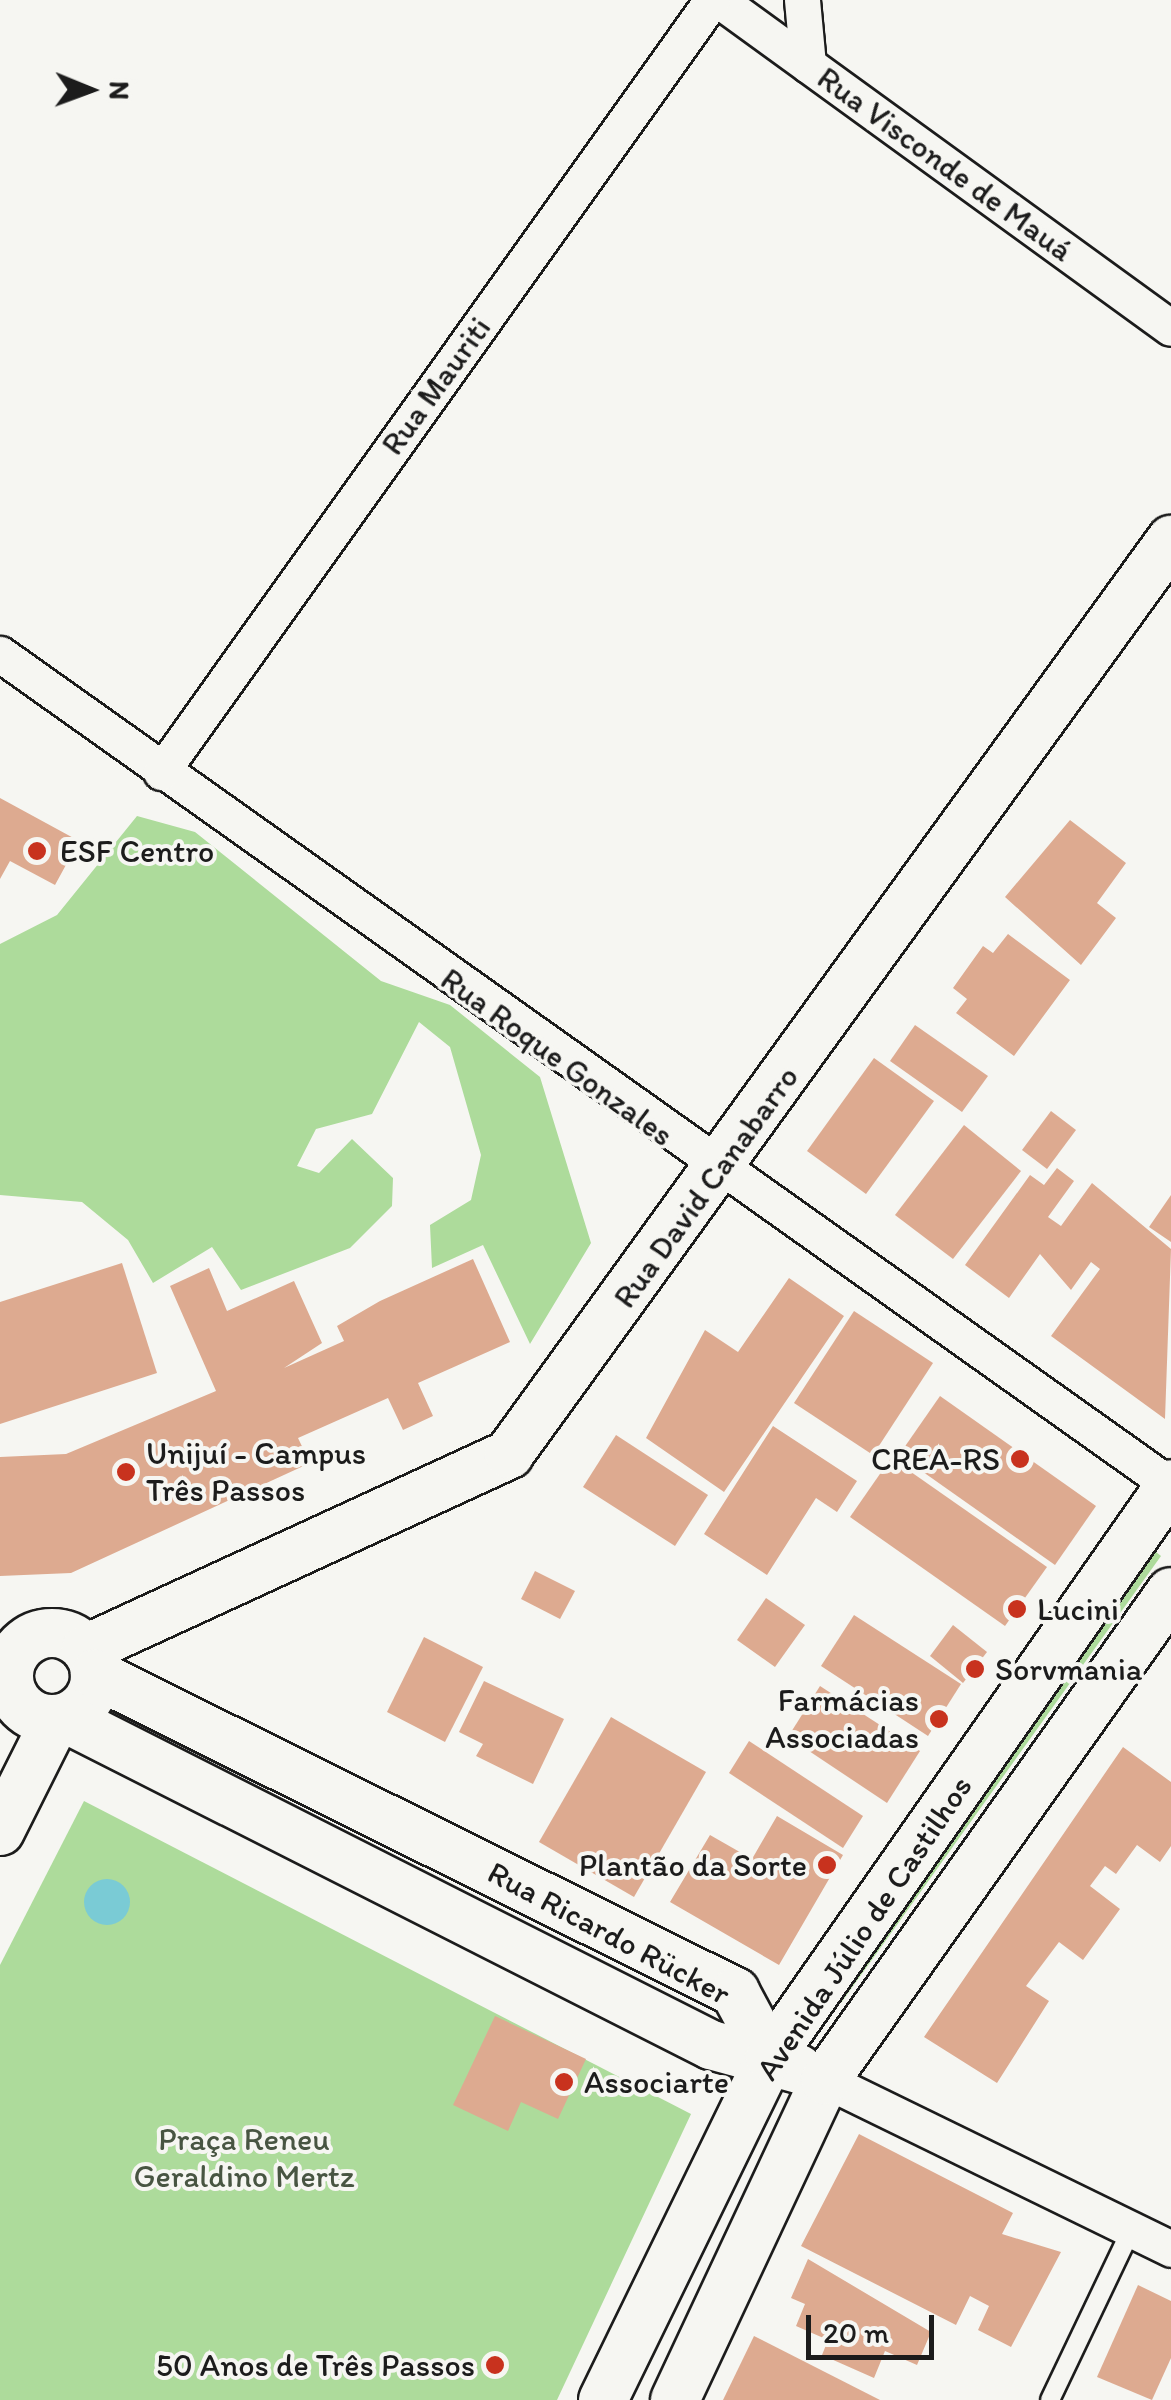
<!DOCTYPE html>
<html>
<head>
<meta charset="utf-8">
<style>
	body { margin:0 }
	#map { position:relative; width:1171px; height:2400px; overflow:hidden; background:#f6f6f2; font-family:Itim,sans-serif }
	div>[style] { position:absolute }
	.green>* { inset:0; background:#addb9b }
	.water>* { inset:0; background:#7acbd5 }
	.round { border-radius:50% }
	.building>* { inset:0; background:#ddaa90 }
	.roads { filter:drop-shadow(2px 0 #1c1c1c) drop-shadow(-2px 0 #1c1c1c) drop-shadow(0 2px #1c1c1c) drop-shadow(0 -2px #1c1c1c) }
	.lane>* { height:18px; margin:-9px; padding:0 9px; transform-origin:9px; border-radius:9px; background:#f6f6f2 }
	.street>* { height:35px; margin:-17.5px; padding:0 17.5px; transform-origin:17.5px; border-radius:17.5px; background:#f6f6f2 }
	.secondary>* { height:48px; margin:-24px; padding:0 24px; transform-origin:24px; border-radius:24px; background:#f6f6f2 }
	.secondary>.ring { margin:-24px; padding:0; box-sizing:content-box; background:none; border:48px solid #f6f6f2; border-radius:50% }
	.dots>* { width:28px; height:28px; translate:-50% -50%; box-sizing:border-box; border:5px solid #f6f6f2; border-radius:50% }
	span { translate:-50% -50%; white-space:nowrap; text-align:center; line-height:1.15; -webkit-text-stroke:8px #f6f6f2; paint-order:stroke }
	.street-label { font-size:32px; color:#1c1c1c }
	.poi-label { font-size:32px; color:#1c1c1c }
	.left { translate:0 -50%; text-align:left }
	.right { translate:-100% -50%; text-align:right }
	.park-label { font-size:32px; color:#485542 }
	.north { position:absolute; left:40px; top:40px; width:100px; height:100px; -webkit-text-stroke:8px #f6f6f2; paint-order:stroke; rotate:91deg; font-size:28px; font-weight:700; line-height:40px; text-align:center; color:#1c1c1c }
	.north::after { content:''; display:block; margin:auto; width:35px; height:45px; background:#1c1c1c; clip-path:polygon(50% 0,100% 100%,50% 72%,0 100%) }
	.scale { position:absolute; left:806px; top:2315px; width:128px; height:45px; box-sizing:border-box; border:5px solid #1c1c1c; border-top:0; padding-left:12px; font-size:30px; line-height:35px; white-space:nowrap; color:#1c1c1c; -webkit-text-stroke:8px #f6f6f2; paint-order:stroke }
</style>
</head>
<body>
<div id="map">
	<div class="green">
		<i style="clip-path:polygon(137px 816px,195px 832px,381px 981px,450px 1005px,540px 1077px,591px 1243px,530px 1344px,483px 1245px,432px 1268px,430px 1225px,471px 1200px,481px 1155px,450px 1047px,419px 1022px,372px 1114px,316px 1129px,297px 1166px,319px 1173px,352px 1139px,393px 1178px,392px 1206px,350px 1248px,241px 1290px,212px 1247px,153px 1283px,128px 1240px,82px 1202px,0 1195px,0 944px,57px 915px)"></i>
		<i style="clip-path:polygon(1150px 1547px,1161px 1556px,841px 2003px,830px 1994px)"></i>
		<i style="clip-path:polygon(84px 1801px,691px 2114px,557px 2400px,0 2400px,0 1965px)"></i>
	</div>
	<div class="water">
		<i class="round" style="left:84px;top:1879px;width:46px;height:46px"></i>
	</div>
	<div class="building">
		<i style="clip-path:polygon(0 798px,79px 841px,55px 885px,10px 861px,0 879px)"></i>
		<i style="clip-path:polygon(1070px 820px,1126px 863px,1097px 903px,1116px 918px,1081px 965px,1005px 897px)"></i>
		<i style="clip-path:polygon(1008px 934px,1070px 980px,1014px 1056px,956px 1013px,967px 999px,953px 988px,983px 946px,993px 953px)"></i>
		<i style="clip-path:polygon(915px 1025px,988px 1076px,962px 1112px,890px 1061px)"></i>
		<i style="clip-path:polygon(874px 1058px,934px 1101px,866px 1194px,807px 1151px)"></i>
		<i style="clip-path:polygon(1051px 1111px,1076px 1130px,1047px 1169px,1022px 1150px)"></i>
		<i style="clip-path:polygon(964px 1125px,1021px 1171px,953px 1259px,895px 1215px)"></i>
		<i style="clip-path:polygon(1057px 1168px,1074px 1181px,1048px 1217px,1061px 1226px,1092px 1183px,1171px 1249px,1165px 1419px,1051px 1336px,1100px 1269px,1091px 1262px,1071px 1290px,1040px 1254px,1009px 1298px,965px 1265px,1030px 1175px,1044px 1185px)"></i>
		<i style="clip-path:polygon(1171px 1195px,1171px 1242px,1149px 1227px)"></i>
		<i style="clip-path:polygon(473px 1259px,510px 1342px,418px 1383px,433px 1416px,403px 1430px,388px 1398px,298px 1438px,310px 1463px,71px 1573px,0 1576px,0 1457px,66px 1454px,216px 1391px,170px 1286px,209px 1268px,227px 1311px,294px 1281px,322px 1343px,284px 1368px,344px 1341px,337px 1326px,380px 1301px)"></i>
		<i style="clip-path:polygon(122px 1263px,157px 1373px,0 1424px,0 1302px)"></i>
		<i style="clip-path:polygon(789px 1278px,844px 1316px,724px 1492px,646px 1438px,705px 1330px,738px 1352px)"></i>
		<i style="clip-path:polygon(854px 1311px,933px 1363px,873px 1455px,794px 1403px)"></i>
		<i style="clip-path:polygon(940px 1396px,1096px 1506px,1055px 1565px,899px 1455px)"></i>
		<i style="clip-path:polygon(773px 1426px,857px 1481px,837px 1512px,816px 1498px,767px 1575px,704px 1534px)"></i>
		<i style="clip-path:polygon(616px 1435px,708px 1495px,675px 1546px,583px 1487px)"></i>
		<i style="clip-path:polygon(891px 1458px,1047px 1567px,1005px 1626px,850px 1517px)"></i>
		<i style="clip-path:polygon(535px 1571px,575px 1591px,560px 1619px,521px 1599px)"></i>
		<i style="clip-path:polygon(766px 1598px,805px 1625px,775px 1667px,737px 1640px)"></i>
		<i style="clip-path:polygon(854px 1615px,961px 1684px,928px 1736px,821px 1666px)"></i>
		<i style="clip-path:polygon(953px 1625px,987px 1652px,963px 1683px,930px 1656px)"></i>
		<i style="clip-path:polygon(424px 1637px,483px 1667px,445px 1742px,387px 1712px)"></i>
		<i style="clip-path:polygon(484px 1681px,564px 1719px,533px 1784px,476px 1756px,483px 1744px,459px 1732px)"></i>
		<i style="clip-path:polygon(820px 1686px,920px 1751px,887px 1803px,788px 1737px)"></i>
		<i style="clip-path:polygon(611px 1717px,706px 1772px,634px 1897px,539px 1842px)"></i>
		<i style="clip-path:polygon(749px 1741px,863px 1816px,843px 1848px,729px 1773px)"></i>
		<i style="clip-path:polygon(1123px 1747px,1171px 1782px,1171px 1846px,1160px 1862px,1137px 1845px,1116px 1874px,1105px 1866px,1090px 1886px,1120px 1909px,1083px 1960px,1059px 1942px,1026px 1986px,1049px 2001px,997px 2083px,924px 2037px)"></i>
		<i style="clip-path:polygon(777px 1816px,843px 1855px,779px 1965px,670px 1902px,710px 1835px,752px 1859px)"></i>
		<i style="clip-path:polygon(495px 2016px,586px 2059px,558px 2119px,521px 2102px,508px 2131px,453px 2105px)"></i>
		<i style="clip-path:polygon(859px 2134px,1013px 2213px,1002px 2234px,1061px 2252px,1011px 2347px,978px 2330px,989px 2306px,970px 2296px,956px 2325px,801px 2246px)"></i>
		<i style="clip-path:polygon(808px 2259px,931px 2332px,917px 2365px,885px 2351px,874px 2378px,822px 2355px,828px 2340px,796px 2326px,805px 2304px,791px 2298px)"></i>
		<i style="clip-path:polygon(1138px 2285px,1171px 2301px,1171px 2358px,1152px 2400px,1097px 2377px)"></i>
		<i style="clip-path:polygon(754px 2336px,880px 2400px,723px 2400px)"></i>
	</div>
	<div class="roads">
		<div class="lane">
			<i style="left:1050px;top:2400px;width:188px;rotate:-64.5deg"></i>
		</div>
		<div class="street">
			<i style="left:719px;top:0;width:558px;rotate:35.97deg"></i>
			<i style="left:802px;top:0;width:65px;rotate:84.7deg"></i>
			<i style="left:0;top:654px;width:1435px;rotate:35.38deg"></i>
			<i style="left:161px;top:772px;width:948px;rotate:-54.48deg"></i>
			<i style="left:825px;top:2080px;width:385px;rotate:26deg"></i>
		</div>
		<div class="secondary">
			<i class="ring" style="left:9px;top:1633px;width:38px;height:38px"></i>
			<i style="left:86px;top:1649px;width:466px;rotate:-24.7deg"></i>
			<i style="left:509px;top:1454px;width:1129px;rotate:-54.08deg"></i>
			<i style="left:95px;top:1674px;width:715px;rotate:26.42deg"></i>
			<i style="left:735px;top:1992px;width:74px;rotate:61.7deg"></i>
			<i style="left:65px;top:1718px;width:724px;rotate:26.85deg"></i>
			<i style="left:711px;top:2045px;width:91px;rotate:15.3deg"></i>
			<i style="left:0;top:1831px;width:125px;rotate:-63.4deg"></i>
			<i style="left:603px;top:2400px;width:381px;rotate:-64deg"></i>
			<i style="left:770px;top:2057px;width:699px;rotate:-55.01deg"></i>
			<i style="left:675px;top:2400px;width:353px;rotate:-64.9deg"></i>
			<i style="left:825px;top:2080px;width:598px;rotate:-54.66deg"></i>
		</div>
	</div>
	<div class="dots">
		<i style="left:37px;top:851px;background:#c8321e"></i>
		<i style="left:1020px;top:1459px;background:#c8321e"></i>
		<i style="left:126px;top:1472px;background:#c8321e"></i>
		<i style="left:1017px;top:1609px;background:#c8321e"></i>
		<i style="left:975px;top:1669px;background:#c8321e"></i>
		<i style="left:939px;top:1719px;background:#c8321e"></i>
		<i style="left:827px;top:1865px;background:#c8321e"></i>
		<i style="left:564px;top:2082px;background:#c8321e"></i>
		<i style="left:495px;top:2365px;background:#c8321e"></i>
	</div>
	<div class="street-label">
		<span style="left:945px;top:164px;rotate:36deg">Rua Visconde de Mauá</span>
		<span style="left:436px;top:386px;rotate:-54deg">Rua Mauriti</span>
		<span style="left:557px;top:1057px;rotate:36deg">Rua Roque Gonzales</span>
		<span style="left:706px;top:1187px;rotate:-54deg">Rua David Canabarro</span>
		<span style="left:864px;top:1928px;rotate:-56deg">Avenida Júlio de Castilhos</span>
		<span style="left:609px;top:1933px;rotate:28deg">Rua Ricardo Rücker</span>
	</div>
	<div class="poi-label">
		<span class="left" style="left:60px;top:851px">ESF Centro</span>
		<span class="left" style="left:146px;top:1472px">Unijuí - Campus<br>Três Passos</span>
		<span class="right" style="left:1000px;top:1459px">CREA-RS</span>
		<span class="left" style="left:1037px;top:1609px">Lucini</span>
		<span class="left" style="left:995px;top:1669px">Sorvmania</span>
		<span class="right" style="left:919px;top:1719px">Farmácias<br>Associadas</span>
		<span class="right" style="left:807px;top:1865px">Plantão da Sorte</span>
		<span class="left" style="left:584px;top:2082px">Associarte</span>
		<span class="right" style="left:475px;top:2365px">50 Anos de Três Passos</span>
	</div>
	<div class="park-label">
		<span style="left:244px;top:2158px">Praça Reneu<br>Geraldino Mertz</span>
	</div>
	<div class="north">N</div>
	<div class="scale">20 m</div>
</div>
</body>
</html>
